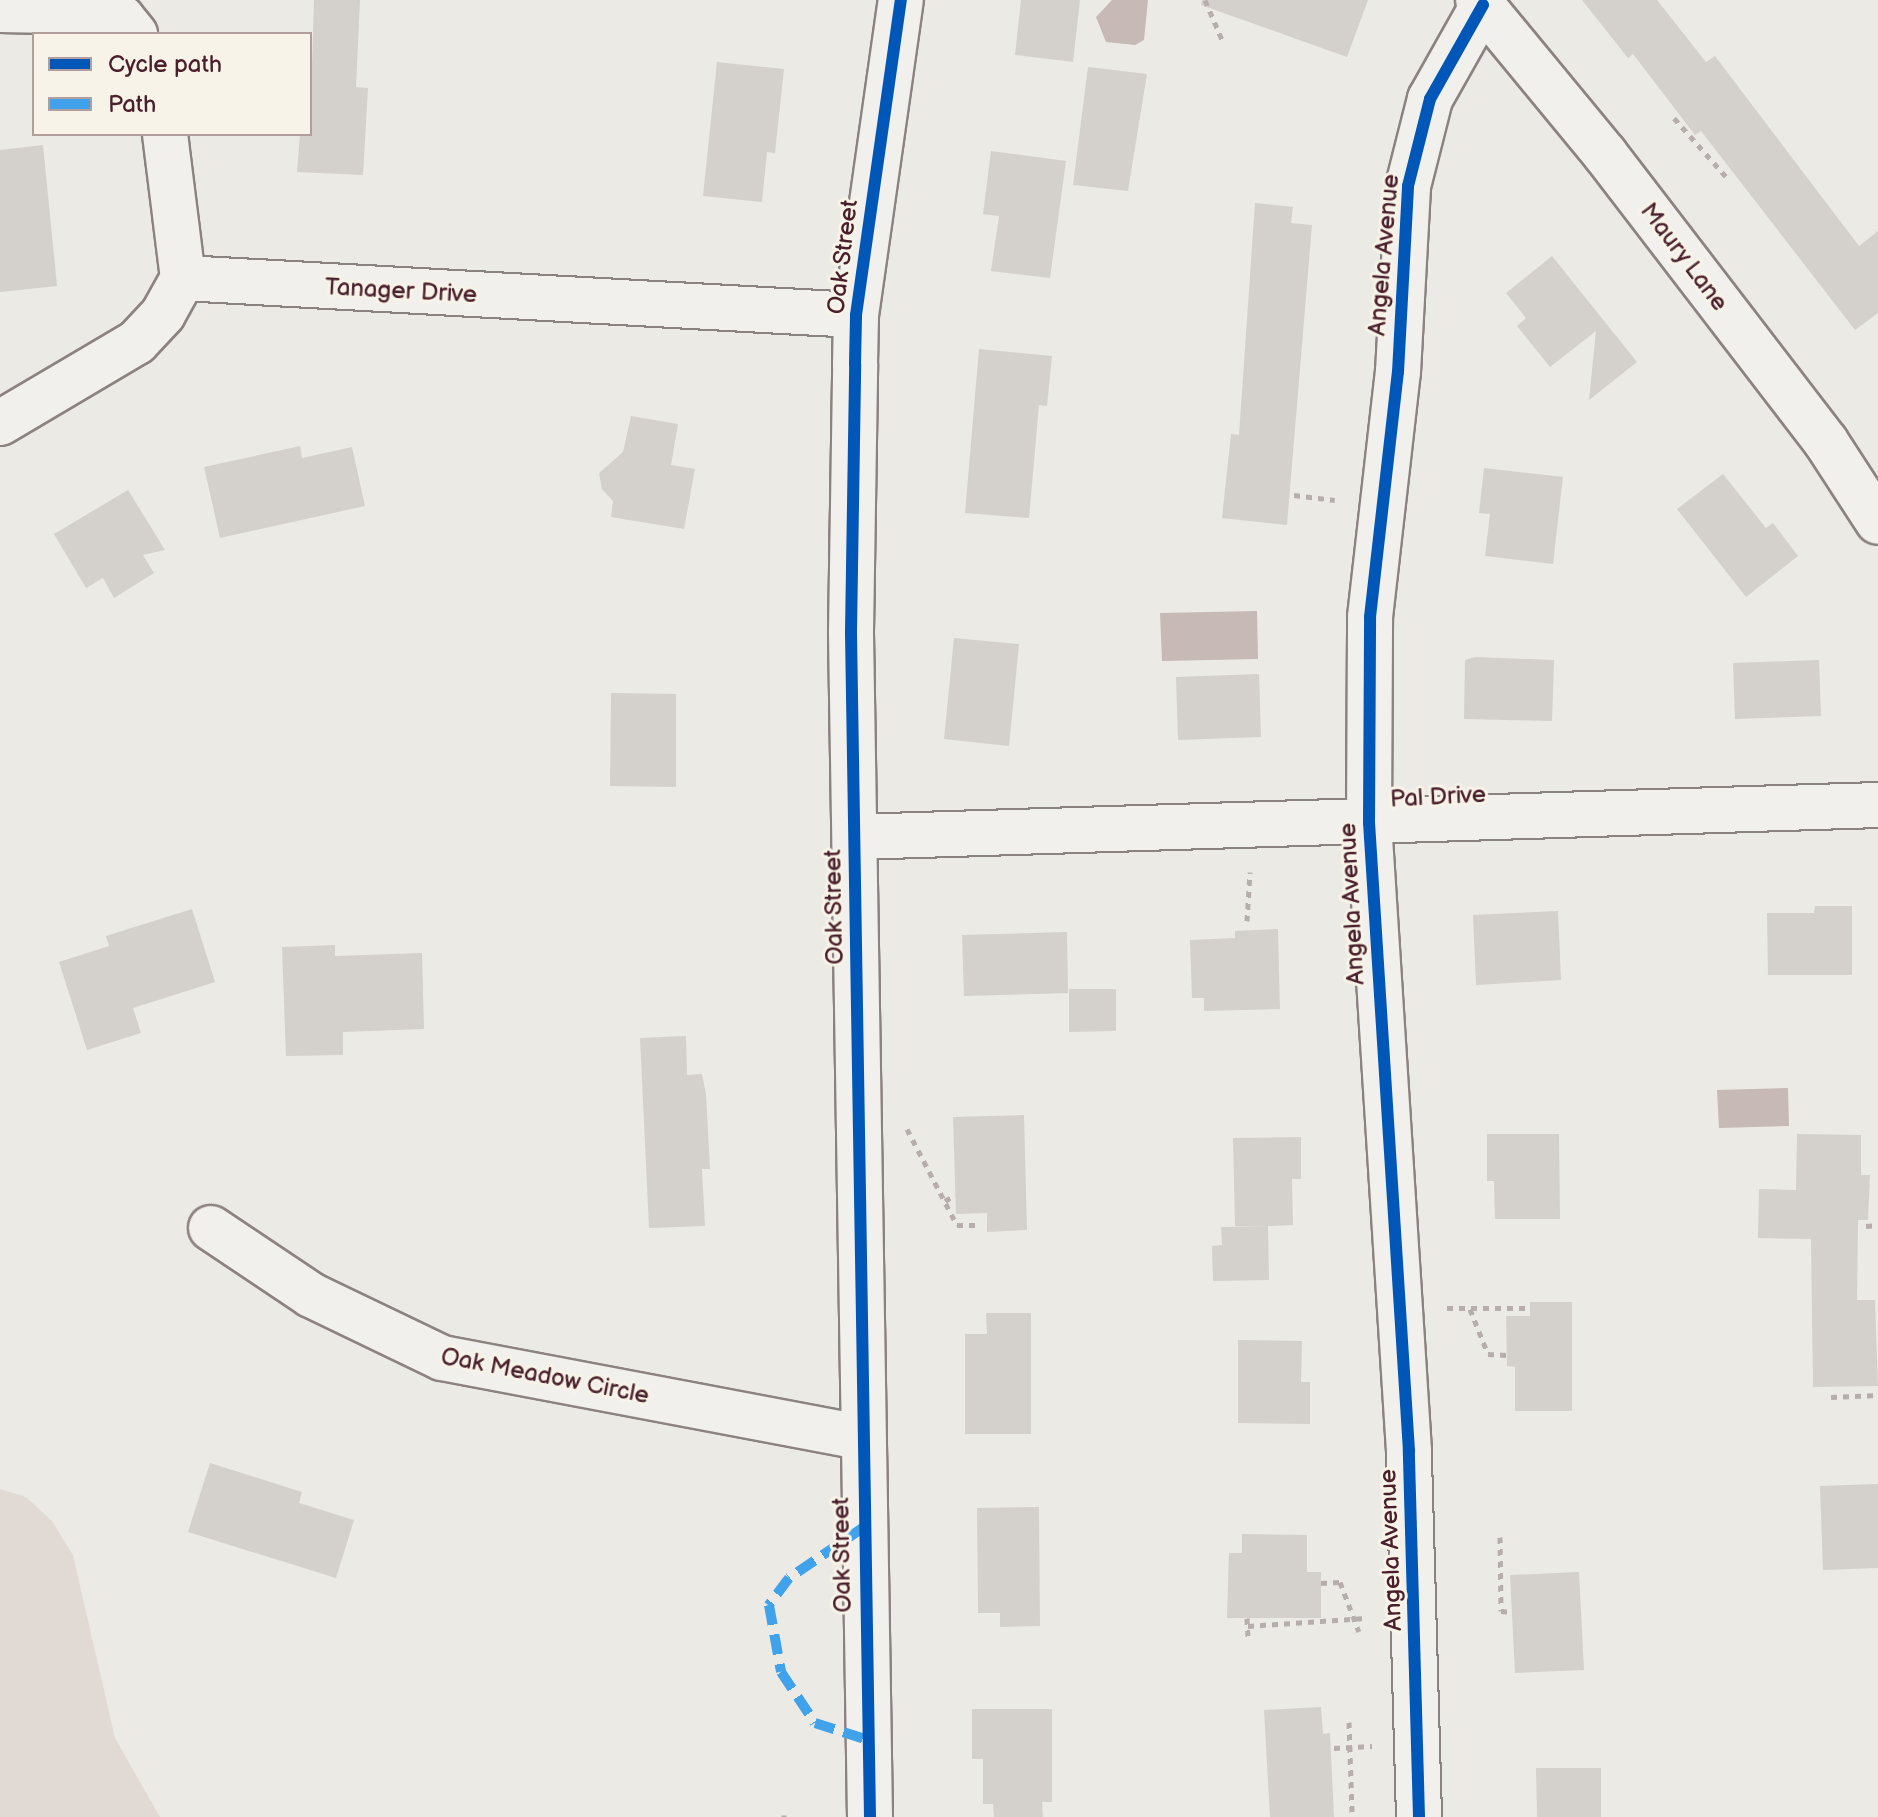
<!DOCTYPE html>
<html>
<head>
<meta charset="utf-8">
<style>
	body { margin:0 }
	#map { position:relative; width:1878px; height:1817px; overflow:hidden; background:#eceae4; font-family:"Balsamiq Sans",sans-serif }
	div>[style] { position:absolute }
	.green>* { inset:0; background:#e1dad4 }
	.water>* { inset:0; background:#c7b9b6 }
	.building>* { inset:0; background:#d4d0cc }
	.path>* { height:5px; margin-top:-2.5px; transform-origin:0; background:repeating-linear-gradient(90deg,#b5aead 0 6px,transparent 0 12px) }
	.roads { filter:drop-shadow(2px 0 #8b8282) drop-shadow(-2px 0 #8b8282) drop-shadow(0 2px #8b8282) drop-shadow(0 -2px #8b8282) }
	.street>* { height:44px; margin:-22px; padding:0 22px; transform-origin:22px; border-radius:22px; background:#f1f0ec }
	.secondary>* { height:44px; margin:-22px; padding:0 22px; transform-origin:22px; border-radius:22px; background:#f1f0ec }
	.quiet>* { height:10px; margin-top:-5px; transform-origin:0; background:repeating-linear-gradient(90deg,#40a2eb 0 20px,transparent 0 30px) }
	.cycleway>* { height:12px; margin:-6px; padding:0 6px; transform-origin:6px; border-radius:6px; background:#0057b8 }
	span { translate:-50% -50%; white-space:nowrap; text-align:center; line-height:1.15; -webkit-text-stroke:6px #f7f3e8; paint-order:stroke }
	.street-label { font-size:24px; color:#4a1f2b }
	.legend { position:absolute; left:32px; top:32px; width:280px; height:104px; box-sizing:border-box; background:#f7f3e8; border:2px solid #b29e9c; margin:0; padding:10px 14px; list-style:none; font-size:24px; color:#4a1f2b }
	.legend li { display:flex; align-items:center; gap:16px; height:40px }
	.legend b { width:40px; border:2px solid #b29e9c }
</style>
</head>
<body>
<div id="map">
	<div class="green">
		<i style="clip-path:polygon(0 1489px,26px 1497px,52px 1521px,73px 1555px,115px 1738px,160px 1817px,0 1817px)"></i>
	</div>
	<div class="water">
		<i style="clip-path:polygon(1112px 0,1148px 0,1144px 40px,1135px 45px,1106px 42px,1096px 17px)"></i>
		<i style="clip-path:polygon(1257px 611px,1258px 659px,1162px 661px,1160px 613px)"></i>
		<i style="clip-path:polygon(1788px 1088px,1789px 1126px,1719px 1128px,1717px 1090px)"></i>
	</div>
	<div class="building">
		<i style="clip-path:polygon(314px 0,360px 0,356px 87px,368px 88px,363px 175px,297px 172px,300px 134px,310px 134px)"></i>
		<i style="clip-path:polygon(1021px 0,1080px 0,1073px 62px,1015px 55px)"></i>
		<i style="clip-path:polygon(1202px 0,1368px 0,1347px 57px,1201px 5px)"></i>
		<i style="clip-path:polygon(1582px 0,1657px 0,1706px 62px,1715px 56px,1859px 246px,1878px 231px,1878px 313px,1855px 330px,1701px 131px,1695px 135px,1633px 54px,1628px 58px)"></i>
		<i style="clip-path:polygon(717px 62px,784px 69px,775px 153px,767px 152px,762px 202px,703px 196px)"></i>
		<i style="clip-path:polygon(1088px 67px,1147px 74px,1128px 191px,1073px 185px)"></i>
		<i style="clip-path:polygon(43px 145px,57px 286px,0 292px,0 150px)"></i>
		<i style="clip-path:polygon(991px 151px,1066px 161px,1050px 278px,991px 271px,999px 216px,983px 214px)"></i>
		<i style="clip-path:polygon(1255px 203px,1293px 207px,1291px 223px,1312px 225px,1287px 525px,1222px 518px,1231px 434px,1239px 435px)"></i>
		<i style="clip-path:polygon(1552px 256px,1637px 362px,1589px 400px,1596px 331px,1550px 367px,1517px 326px,1526px 318px,1506px 293px)"></i>
		<i style="clip-path:polygon(979px 349px,1052px 356px,1047px 406px,1039px 405px,1029px 518px,965px 513px)"></i>
		<i style="clip-path:polygon(631px 416px,678px 424px,671px 465px,695px 469px,684px 529px,611px 517px,613px 501px,602px 489px,599px 473px,623px 452px)"></i>
		<i style="clip-path:polygon(300px 446px,302px 458px,352px 447px,365px 506px,220px 538px,204px 467px)"></i>
		<i style="clip-path:polygon(1484px 468px,1563px 477px,1553px 564px,1485px 556px,1490px 514px,1479px 513px)"></i>
		<i style="clip-path:polygon(1723px 474px,1766px 528px,1773px 523px,1798px 556px,1746px 597px,1677px 509px)"></i>
		<i style="clip-path:polygon(128px 490px,165px 550px,143px 555px,154px 573px,114px 598px,103px 578px,86px 588px,54px 534px)"></i>
		<i style="clip-path:polygon(954px 638px,1019px 644px,1009px 746px,944px 739px)"></i>
		<i style="clip-path:polygon(1475px 657px,1554px 660px,1552px 721px,1464px 719px,1465px 660px)"></i>
		<i style="clip-path:polygon(1819px 660px,1821px 716px,1735px 719px,1733px 663px)"></i>
		<i style="clip-path:polygon(1259px 674px,1261px 737px,1178px 740px,1176px 677px)"></i>
		<i style="clip-path:polygon(611px 693px,676px 694px,676px 787px,610px 786px)"></i>
		<i style="clip-path:polygon(1815px 906px,1852px 906px,1852px 975px,1768px 975px,1767px 913px,1814px 913px)"></i>
		<i style="clip-path:polygon(192px 909px,215px 982px,133px 1008px,141px 1033px,87px 1050px,59px 962px,109px 946px,106px 936px)"></i>
		<i style="clip-path:polygon(1558px 911px,1561px 980px,1476px 985px,1473px 915px)"></i>
		<i style="clip-path:polygon(1278px 929px,1280px 1009px,1204px 1011px,1204px 998px,1192px 998px,1190px 940px,1235px 938px,1235px 931px)"></i>
		<i style="clip-path:polygon(1067px 932px,1068px 993px,964px 996px,962px 935px)"></i>
		<i style="clip-path:polygon(335px 945px,335px 956px,422px 953px,424px 1029px,343px 1032px,343px 1055px,286px 1056px,282px 947px)"></i>
		<i style="clip-path:polygon(1069px 989px,1116px 989px,1116px 1031px,1069px 1032px)"></i>
		<i style="clip-path:polygon(686px 1036px,687px 1075px,702px 1074px,706px 1094px,710px 1169px,702px 1169px,705px 1226px,649px 1228px,640px 1038px)"></i>
		<i style="clip-path:polygon(1024px 1115px,1027px 1230px,987px 1232px,987px 1213px,956px 1214px,953px 1117px)"></i>
		<i style="clip-path:polygon(1487px 1134px,1559px 1134px,1560px 1219px,1495px 1219px,1494px 1181px,1487px 1181px)"></i>
		<i style="clip-path:polygon(1797px 1134px,1861px 1135px,1861px 1175px,1870px 1175px,1868px 1220px,1858px 1220px,1857px 1300px,1875px 1300px,1878px 1386px,1813px 1387px,1811px 1239px,1758px 1238px,1759px 1189px,1796px 1190px)"></i>
		<i style="clip-path:polygon(1301px 1137px,1301px 1179px,1292px 1179px,1293px 1225px,1268px 1226px,1269px 1280px,1213px 1281px,1212px 1246px,1222px 1245px,1221px 1227px,1265px 1226px,1235px 1226px,1233px 1138px)"></i>
		<i style="clip-path:polygon(1530px 1302px,1572px 1302px,1572px 1411px,1515px 1411px,1515px 1367px,1507px 1366px,1506px 1316px,1530px 1316px)"></i>
		<i style="clip-path:polygon(986px 1313px,1031px 1313px,1031px 1434px,965px 1434px,965px 1334px,987px 1334px)"></i>
		<i style="clip-path:polygon(1238px 1340px,1302px 1341px,1301px 1382px,1310px 1382px,1310px 1424px,1238px 1423px)"></i>
		<i style="clip-path:polygon(210px 1463px,302px 1492px,299px 1503px,354px 1520px,336px 1578px,188px 1532px)"></i>
		<i style="clip-path:polygon(1878px 1484px,1878px 1568px,1823px 1570px,1820px 1486px)"></i>
		<i style="clip-path:polygon(1039px 1507px,1040px 1626px,1000px 1627px,1000px 1613px,978px 1613px,977px 1508px)"></i>
		<i style="clip-path:polygon(1242px 1534px,1307px 1535px,1307px 1572px,1321px 1572px,1321px 1618px,1227px 1618px,1229px 1553px,1242px 1553px)"></i>
		<i style="clip-path:polygon(1579px 1572px,1584px 1670px,1515px 1673px,1510px 1575px)"></i>
		<i style="clip-path:polygon(1321px 1707px,1323px 1734px,1330px 1733px,1334px 1817px,1270px 1817px,1264px 1710px)"></i>
		<i style="clip-path:polygon(972px 1709px,1052px 1709px,1052px 1802px,1042px 1802px,1043px 1817px,994px 1817px,993px 1804px,983px 1804px,983px 1759px,972px 1759px)"></i>
		<i style="clip-path:polygon(1536px 1768px,1601px 1768px,1601px 1817px,1537px 1817px)"></i>
	</div>
	<div class="path">
		<i style="left:1205px;top:0;width:46px;rotate:66.8deg"></i>
		<i style="left:1674px;top:118px;width:83px;rotate:48.4deg"></i>
		<i style="left:1294px;top:495px;width:41px;rotate:7deg"></i>
		<i style="left:1247px;top:921px;width:49px;rotate:-86.5deg"></i>
		<i style="left:907px;top:1129px;width:108px;rotate:62.5deg"></i>
		<i style="left:957px;top:1225px;width:19px"></i>
		<i style="left:945px;top:1201px;width:12px;rotate:-31deg"></i>
		<i style="left:1866px;top:1226px;width:12px;rotate:-5deg"></i>
		<i style="left:1447px;top:1308px;width:83px"></i>
		<i style="left:1470px;top:1309px;width:48px;rotate:68.2deg"></i>
		<i style="left:1488px;top:1354px;width:19px;rotate:3deg"></i>
		<i style="left:1831px;top:1397px;width:47px;rotate:-2.4deg"></i>
		<i style="left:1500px;top:1537px;width:74px;rotate:89.2deg"></i>
		<i style="left:1501px;top:1611px;width:11px;rotate:5deg"></i>
		<i style="left:1321px;top:1583px;width:19px;rotate:-3deg"></i>
		<i style="left:1340px;top:1582px;width:53px;rotate:69.2deg"></i>
		<i style="left:1247px;top:1618px;width:20px;rotate:87deg"></i>
		<i style="left:1248px;top:1626px;width:118px;rotate:-3.9deg"></i>
		<i style="left:1349px;top:1722px;width:92px;rotate:88.1deg"></i>
		<i style="left:1334px;top:1748px;width:38px;rotate:-3deg"></i>
		<i style="left:784px;top:1817px;width:2px;rotate:-90deg"></i>
	</div>
	<div class="roads">
		<div class="street">
			<i style="left:1478px;top:0;width:200px;rotate:50.5deg"></i>
			<i style="left:1605px;top:154px;width:363px;rotate:52.5deg"></i>
			<i style="left:1826px;top:442px;width:95px;rotate:57deg"></i>
			<i style="left:0;top:10px;width:104px;rotate:1.1deg"></i>
			<i style="left:104px;top:12px;width:19px;rotate:18deg"></i>
			<i style="left:122px;top:18px;width:21px;rotate:51deg"></i>
			<i style="left:165px;top:134px;width:145px;rotate:82.9deg"></i>
			<i style="left:0;top:423px;width:159px;rotate:-30.6deg"></i>
			<i style="left:137px;top:342px;width:38px;rotate:-47deg"></i>
			<i style="left:163px;top:314px;width:41px;rotate:-60.9deg"></i>
			<i style="left:183px;top:278px;width:674px;rotate:3.15deg"></i>
			<i style="left:855px;top:837px;width:1024px;rotate:-1.79deg"></i>
			<i style="left:211px;top:1228px;width:120px;rotate:33.8deg"></i>
			<i style="left:311px;top:1295px;width:145px;rotate:25.7deg"></i>
			<i style="left:442px;top:1358px;width:427px;rotate:10.7deg"></i>
			<i style="left:1419px;top:1817px;width:366px;rotate:-91.6deg"></i>
			<i style="left:1409px;top:1451px;width:629px;rotate:-93.64deg"></i>
			<i style="left:1369px;top:823px;width:206px;rotate:-89.7deg"></i>
			<i style="left:1370px;top:617px;width:247px;rotate:-83.5deg"></i>
			<i style="left:1398px;top:372px;width:186px;rotate:-86.9deg"></i>
			<i style="left:1408px;top:186px;width:90px;rotate:-75.8deg"></i>
			<i style="left:1430px;top:99px;width:108px;rotate:-60.6deg"></i>
		</div>
		<div class="secondary">
			<i style="left:870px;top:1817px;width:1185px;rotate:-90.92deg"></i>
			<i style="left:851px;top:632px;width:268px;rotate:-89.1deg"></i>
			<i style="left:855px;top:364px;width:49px;rotate:-88.8deg"></i>
			<i style="left:856px;top:315px;width:318px;rotate:-81.9deg"></i>
		</div>
	</div>
	<div class="quiet">
		<i style="left:864px;top:1527px;width:91px;rotate:145.8deg"></i>
		<i style="left:789px;top:1578px;width:34px;rotate:127deg"></i>
		<i style="left:769px;top:1605px;width:68px;rotate:79.8deg"></i>
		<i style="left:781px;top:1672px;width:61px;rotate:56.3deg"></i>
		<i style="left:815px;top:1723px;width:56px;rotate:17.8deg"></i>
	</div>
	<div class="cycleway">
		<i style="left:870px;top:1817px;width:1185px;rotate:-90.92deg"></i>
		<i style="left:851px;top:632px;width:268px;rotate:-89.1deg"></i>
		<i style="left:855px;top:364px;width:49px;rotate:-88.8deg"></i>
		<i style="left:856px;top:315px;width:318px;rotate:-81.9deg"></i>
		<i style="left:1419px;top:1817px;width:366px;rotate:-91.6deg"></i>
		<i style="left:1409px;top:1451px;width:629px;rotate:-93.64deg"></i>
		<i style="left:1369px;top:823px;width:206px;rotate:-89.7deg"></i>
		<i style="left:1370px;top:617px;width:247px;rotate:-83.5deg"></i>
		<i style="left:1398px;top:372px;width:186px;rotate:-86.9deg"></i>
		<i style="left:1408px;top:186px;width:90px;rotate:-75.8deg"></i>
		<i style="left:1430px;top:99px;width:108px;rotate:-60.6deg"></i>
	</div>
	<div class="street-label">
		<span style="left:1384px;top:255px;rotate:-85deg">Angela Avenue</span>
		<span style="left:843px;top:257px;rotate:-83deg">Oak Street</span>
		<span style="left:1684px;top:257px;rotate:53deg">Maury Lane</span>
		<span style="left:401px;top:291px;rotate:3deg">Tanager Drive</span>
		<span style="left:1438px;top:797px;rotate:-3deg">Pal Drive</span>
		<span style="left:1352px;top:904px;rotate:-93deg">Angela Avenue</span>
		<span style="left:834px;top:907px;rotate:-91deg">Oak Street</span>
		<span style="left:545px;top:1376px;rotate:11deg">Oak Meadow Circle</span>
		<span style="left:1391px;top:1550px;rotate:-92deg">Angela Avenue</span>
		<span style="left:842px;top:1555px;rotate:-91deg">Oak Street</span>
	</div>
	<ul class="legend">
	<li><b style="height:10px;background:#0057b8"></b>Cycle path</li>
	<li><b style="height:10px;background:#40a2eb"></b>Path</li>
	</ul>
</div>
</body>
</html>
